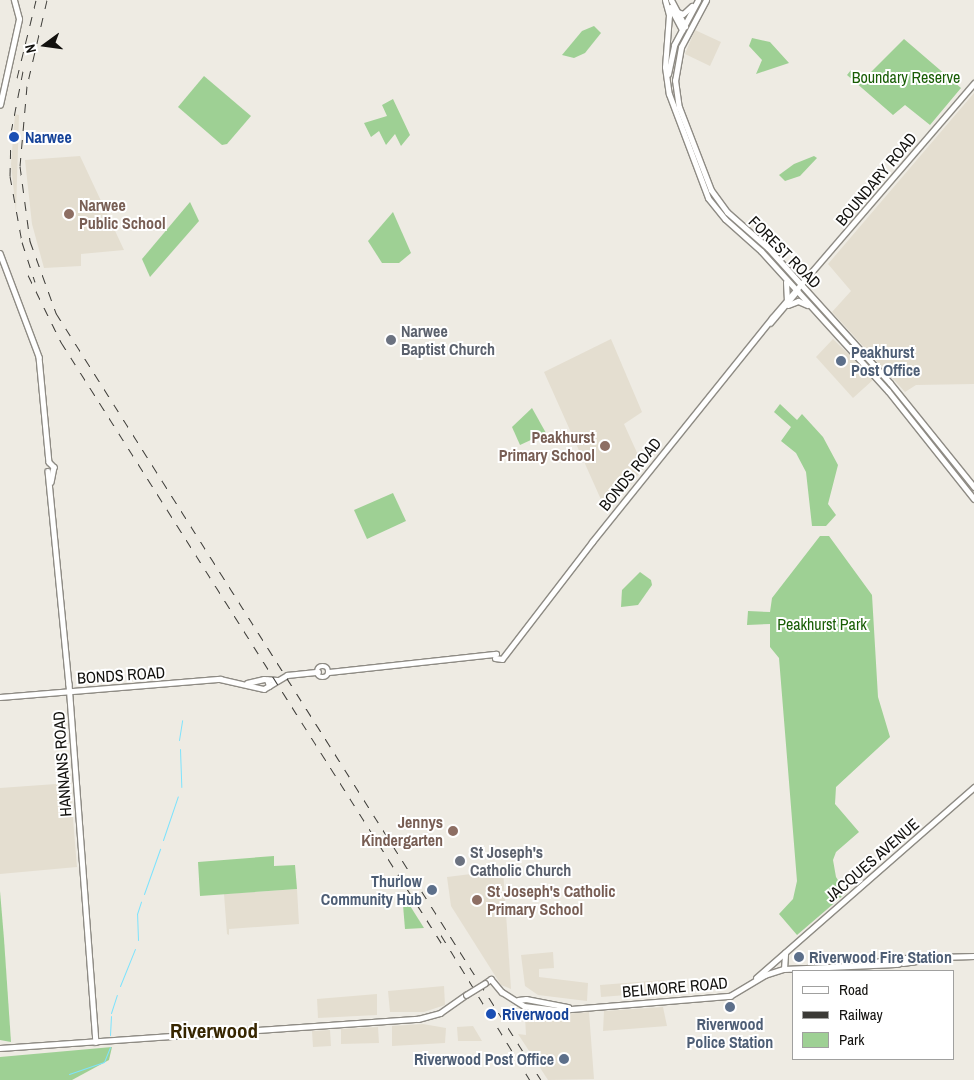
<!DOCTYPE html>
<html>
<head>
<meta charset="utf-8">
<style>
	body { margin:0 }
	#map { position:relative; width:974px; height:1080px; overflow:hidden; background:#eeebe3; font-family:"Archivo Narrow",sans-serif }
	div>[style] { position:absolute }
	.built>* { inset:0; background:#e4ded0 }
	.green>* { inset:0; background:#9ed094 }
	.stream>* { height:1px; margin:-0.5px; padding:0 0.5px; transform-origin:0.5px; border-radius:0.5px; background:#7de3fd }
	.roads { filter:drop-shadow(1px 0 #8e8b84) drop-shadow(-1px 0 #8e8b84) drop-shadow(0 1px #8e8b84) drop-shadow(0 -1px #8e8b84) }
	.secondary>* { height:4.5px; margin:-2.25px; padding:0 2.25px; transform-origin:2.25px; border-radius:2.25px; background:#fff }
	.secondary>.ring { margin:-2.25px; padding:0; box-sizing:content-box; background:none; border:4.5px solid #fff; border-radius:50% }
	.primary>* { height:5px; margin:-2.5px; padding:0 2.5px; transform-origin:2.5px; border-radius:2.5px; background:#fff }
	.rail>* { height:1px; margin-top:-0.5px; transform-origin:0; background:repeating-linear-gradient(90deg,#3b3a36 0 9px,transparent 0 18px) }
	.bridges { filter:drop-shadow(1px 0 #8e8b84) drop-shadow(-1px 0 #8e8b84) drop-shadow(0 1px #8e8b84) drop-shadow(0 -1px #8e8b84) }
	.secondary-bridge>* { height:4.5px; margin:-2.25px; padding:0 2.25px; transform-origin:2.25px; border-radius:2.25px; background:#fff }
	.dots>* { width:14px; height:14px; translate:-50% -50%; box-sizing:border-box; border:2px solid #fff; border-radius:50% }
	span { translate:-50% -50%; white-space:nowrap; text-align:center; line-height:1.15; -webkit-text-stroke:4px #fff; paint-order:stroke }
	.park-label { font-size:16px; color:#185d05 }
	.transit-label { font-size:16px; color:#164399; font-weight:700 }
	.left { translate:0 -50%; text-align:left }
	.street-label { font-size:16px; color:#12110e }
	.education-label { font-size:16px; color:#785e54; font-weight:700 }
	.right { translate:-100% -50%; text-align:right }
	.worship-label { font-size:16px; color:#5b616d; font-weight:700 }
	.service-label { font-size:16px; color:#4e5e75; font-weight:700 }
	.district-label { font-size:21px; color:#372600; font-weight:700 }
	.legend { position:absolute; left:792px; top:970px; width:162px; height:90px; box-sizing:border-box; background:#fff; border:1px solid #a0a09f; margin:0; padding:6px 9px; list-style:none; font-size:15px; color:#12110e }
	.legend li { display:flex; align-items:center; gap:10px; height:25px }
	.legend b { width:25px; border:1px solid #a0a09f }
	.north { position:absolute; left:20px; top:20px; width:50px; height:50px; -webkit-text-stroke:4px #fff; paint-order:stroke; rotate:256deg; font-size:14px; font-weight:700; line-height:20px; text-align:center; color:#12110e }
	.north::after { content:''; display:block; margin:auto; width:18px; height:22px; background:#12110e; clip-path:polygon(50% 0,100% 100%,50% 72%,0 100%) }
</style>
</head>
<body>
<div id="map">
	<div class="built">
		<i style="clip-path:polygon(695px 30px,721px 42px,710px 66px,685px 54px)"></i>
		<i style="clip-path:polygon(974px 93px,974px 384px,916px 385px,905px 392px,832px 312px,851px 291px,828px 264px)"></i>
		<i style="clip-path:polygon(15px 114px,19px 115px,16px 212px,11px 164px)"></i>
		<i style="clip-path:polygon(80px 156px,124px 250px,81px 254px,81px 266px,44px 268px,32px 224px,25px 160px)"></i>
		<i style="clip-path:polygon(611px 339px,642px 412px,624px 424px,644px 468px,607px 513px,544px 372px)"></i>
		<i style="clip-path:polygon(833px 339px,874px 379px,853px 398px,816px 357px)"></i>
		<i style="clip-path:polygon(70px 783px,77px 867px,0 874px,0 788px)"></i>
		<i style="clip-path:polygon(503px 870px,507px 928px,511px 989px,501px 985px,451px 906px,447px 877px)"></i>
		<i style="clip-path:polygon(297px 889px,299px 924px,229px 929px,229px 935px,227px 934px,224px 894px)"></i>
		<i style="clip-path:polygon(553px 952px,554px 968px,539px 969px,539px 977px,588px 983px,587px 1001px,538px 995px,525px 986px,521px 955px)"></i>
		<i style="clip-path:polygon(664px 980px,665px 992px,601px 997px,600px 985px)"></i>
		<i style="clip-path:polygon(444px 986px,445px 1005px,424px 1012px,390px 1012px,388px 991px)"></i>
		<i style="clip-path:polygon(377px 994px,377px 1015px,318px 1018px,317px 999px)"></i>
		<i style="clip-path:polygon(663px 1007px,667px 1026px,603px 1031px,604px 1011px)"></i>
		<i style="clip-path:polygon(589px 1012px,594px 1079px,548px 1080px,518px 1034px,526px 1035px,525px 1017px)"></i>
		<i style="clip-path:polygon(423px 1024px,446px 1028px,445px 1043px,392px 1046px,392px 1026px)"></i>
		<i style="clip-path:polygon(473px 1026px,482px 1041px,458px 1041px,457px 1027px)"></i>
		<i style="clip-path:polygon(378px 1027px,379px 1043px,341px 1044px,341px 1029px)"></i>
		<i style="clip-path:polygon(330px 1030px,331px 1046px,313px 1047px,312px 1031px)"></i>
	</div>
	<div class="green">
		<i style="clip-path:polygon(594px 26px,601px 33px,585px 53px,574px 58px,562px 55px,582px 31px)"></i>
		<i style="clip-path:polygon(752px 38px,770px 42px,789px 63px,756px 74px,762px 60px,749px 46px)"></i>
		<i style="clip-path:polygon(904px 39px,961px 88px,930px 125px,905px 105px,893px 115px,847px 75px,851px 70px,864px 79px)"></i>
		<i style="clip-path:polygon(204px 76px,251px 116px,227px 144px,222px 145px,178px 107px)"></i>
		<i style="clip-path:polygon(393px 99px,410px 135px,401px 146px,395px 134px,386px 145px,379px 131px,371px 137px,364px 123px,387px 116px,382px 105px)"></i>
		<i style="clip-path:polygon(814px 156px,817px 158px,800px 176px,785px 181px,779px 175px,794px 164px)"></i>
		<i style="clip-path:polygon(190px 202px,199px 221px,150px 277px,142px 259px)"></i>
		<i style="clip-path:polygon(393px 212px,411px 253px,399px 263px,382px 263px,368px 241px)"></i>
		<i style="clip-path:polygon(780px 404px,797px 420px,802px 414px,823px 437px,838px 465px,828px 504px,836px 515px,826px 526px,812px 526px,806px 472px,796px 453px,781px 441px,791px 427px,774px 412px)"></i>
		<i style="clip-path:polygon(532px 408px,546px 433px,520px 445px,512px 427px)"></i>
		<i style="clip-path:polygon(393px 493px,406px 521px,367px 539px,354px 510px)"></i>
		<i style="clip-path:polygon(820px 536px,829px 536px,872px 595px,878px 697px,890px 737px,836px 787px,835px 804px,859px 832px,836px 852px,833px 860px,836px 877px,846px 893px,797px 935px,779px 914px,793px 899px,797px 881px,779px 658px,770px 647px,770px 624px,747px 625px,748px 611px,770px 612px,772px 598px)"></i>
		<i style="clip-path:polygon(640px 572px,651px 580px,652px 585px,638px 605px,621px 607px,622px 590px)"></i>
		<i style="clip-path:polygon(274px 856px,274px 866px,295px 865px,297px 889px,200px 896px,198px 862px)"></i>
		<i style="clip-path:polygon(0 891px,4px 939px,11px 1042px,0 1040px)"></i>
		<i style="clip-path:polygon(402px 893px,424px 928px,405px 929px)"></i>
		<i style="clip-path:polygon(112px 1047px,109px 1060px,72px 1080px,0 1080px,0 1057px)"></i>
	</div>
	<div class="stream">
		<i style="left:179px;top:740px;width:20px;rotate:-81deg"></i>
		<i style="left:180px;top:749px;width:38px;rotate:88deg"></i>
		<i style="left:163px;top:840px;width:46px;rotate:-71.2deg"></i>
		<i style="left:144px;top:894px;width:48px;rotate:-70.4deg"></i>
		<i style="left:138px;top:940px;width:26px;rotate:-92deg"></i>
		<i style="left:137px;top:914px;width:13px;rotate:-72deg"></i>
		<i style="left:120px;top:986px;width:40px;rotate:-68deg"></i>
		<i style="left:111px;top:1013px;width:19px;rotate:-72deg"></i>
		<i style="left:110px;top:1035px;width:19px;rotate:-87deg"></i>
		<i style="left:69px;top:1074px;width:37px;rotate:-19deg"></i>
		<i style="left:104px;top:1062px;width:16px;rotate:-68deg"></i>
	</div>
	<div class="roads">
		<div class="secondary">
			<i style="left:0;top:105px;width:88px;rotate:-77.5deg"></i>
			<i style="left:19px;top:19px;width:20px;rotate:-105deg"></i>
			<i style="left:0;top:253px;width:111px;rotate:69.4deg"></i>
			<i style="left:39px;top:357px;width:105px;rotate:84.6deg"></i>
			<i style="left:770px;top:323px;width:42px;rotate:-49.8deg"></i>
			<i style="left:49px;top:462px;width:7px;rotate:45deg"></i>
			<i style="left:54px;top:467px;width:15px;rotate:101deg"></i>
			<i style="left:48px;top:471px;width:214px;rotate:84.4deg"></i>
			<i style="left:69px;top:684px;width:359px;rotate:85.7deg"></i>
			<i style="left:495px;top:658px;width:7px;rotate:8deg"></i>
			<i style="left:502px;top:659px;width:148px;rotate:-52.4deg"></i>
			<i style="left:592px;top:542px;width:287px;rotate:-51.2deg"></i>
			<i style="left:772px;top:318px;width:310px;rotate:-49.3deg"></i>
			<i class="ring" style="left:317.5px;top:666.5px;width:6.5px;height:6.5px"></i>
			<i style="left:329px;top:672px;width:168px;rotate:-6.2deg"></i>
			<i style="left:247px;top:683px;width:17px;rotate:-13deg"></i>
			<i style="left:264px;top:679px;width:13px;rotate:4deg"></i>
			<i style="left:269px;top:686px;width:21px;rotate:-31deg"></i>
			<i style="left:287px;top:675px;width:31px;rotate:-6deg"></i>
			<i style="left:0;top:697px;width:221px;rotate:-4.7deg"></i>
			<i style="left:220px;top:679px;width:45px;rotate:12.8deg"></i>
			<i style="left:264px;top:689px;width:6px;rotate:-31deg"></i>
			<i style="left:269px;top:686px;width:6px;rotate:-108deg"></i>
			<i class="ring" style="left:893px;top:956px;width:5.5px;height:5.5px"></i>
			<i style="left:903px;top:958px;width:71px;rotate:-1.6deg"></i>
			<i style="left:876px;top:962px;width:18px;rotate:-13deg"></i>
			<i style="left:903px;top:963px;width:15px;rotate:-8deg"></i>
			<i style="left:784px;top:969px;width:16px;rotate:-86deg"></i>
			<i style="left:756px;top:978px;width:290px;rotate:-41.2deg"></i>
			<i style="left:485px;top:983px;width:7px;rotate:-34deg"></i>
			<i style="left:491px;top:979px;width:17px;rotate:50deg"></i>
			<i style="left:502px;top:992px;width:26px;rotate:32deg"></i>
			<i style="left:524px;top:1006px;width:35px;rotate:7deg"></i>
			<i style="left:559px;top:1010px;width:172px;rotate:-4.7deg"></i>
			<i style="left:730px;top:996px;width:41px;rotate:-31deg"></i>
			<i style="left:765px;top:975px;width:20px;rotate:-18deg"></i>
			<i style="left:784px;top:969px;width:111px;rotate:-2.6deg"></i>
			<i style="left:518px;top:1000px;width:8px;rotate:-7deg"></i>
			<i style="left:526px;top:999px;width:43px;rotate:10.8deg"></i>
			<i style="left:0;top:1048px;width:419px;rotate:-4deg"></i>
			<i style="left:418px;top:1019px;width:23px;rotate:-15deg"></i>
			<i style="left:440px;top:1013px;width:32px;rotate:-35deg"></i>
		</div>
		<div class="primary">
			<i style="left:665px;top:0;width:16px;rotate:75deg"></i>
			<i style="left:669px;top:15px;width:52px;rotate:94.4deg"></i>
			<i style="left:665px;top:67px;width:27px;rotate:82deg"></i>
			<i style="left:669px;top:94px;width:111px;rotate:69.4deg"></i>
			<i style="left:708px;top:198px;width:27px;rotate:51deg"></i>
			<i style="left:725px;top:219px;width:48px;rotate:41.6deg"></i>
			<i style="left:761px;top:251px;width:189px;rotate:47.8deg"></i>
			<i style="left:888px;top:391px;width:138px;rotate:51.5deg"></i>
			<i style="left:671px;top:0;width:30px;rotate:62deg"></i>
			<i style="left:706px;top:0;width:53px;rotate:118deg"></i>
			<i style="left:681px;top:47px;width:34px;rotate:100deg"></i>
			<i style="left:675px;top:80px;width:27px;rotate:82deg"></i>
			<i style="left:679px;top:107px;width:89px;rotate:68.9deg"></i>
			<i style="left:711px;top:190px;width:27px;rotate:54deg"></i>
			<i style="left:727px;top:212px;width:55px;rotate:41.3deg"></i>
			<i style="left:768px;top:248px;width:182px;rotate:47.9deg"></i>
			<i style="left:890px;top:383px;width:134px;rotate:51.1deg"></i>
			<i style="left:670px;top:7px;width:26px;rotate:62deg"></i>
			<i style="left:677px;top:12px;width:6px;rotate:18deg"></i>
			<i style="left:683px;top:14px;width:12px;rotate:-42deg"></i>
			<i style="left:668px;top:74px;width:30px;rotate:-78deg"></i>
			<i style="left:674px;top:45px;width:51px;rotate:-61.9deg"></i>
			<i style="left:786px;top:282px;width:19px;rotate:87deg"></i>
			<i style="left:788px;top:305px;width:11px;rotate:-22deg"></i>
			<i style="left:798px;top:301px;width:10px;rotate:24deg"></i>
		</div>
	</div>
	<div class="rail">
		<i style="left:47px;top:0;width:88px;rotate:103.1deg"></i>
		<i style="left:27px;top:86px;width:80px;rotate:95deg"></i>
		<i style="left:20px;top:166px;width:76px;rotate:82.4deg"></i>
		<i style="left:30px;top:241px;width:77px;rotate:70.1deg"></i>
		<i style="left:56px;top:313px;width:907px;rotate:57.69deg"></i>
		<i style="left:23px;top:71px;width:62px;rotate:101.1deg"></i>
		<i style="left:11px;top:132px;width:44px;rotate:91.3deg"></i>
		<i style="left:10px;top:176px;width:67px;rotate:79.7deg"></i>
		<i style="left:22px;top:242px;width:42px;rotate:72deg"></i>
		<i style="left:17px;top:78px;width:80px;rotate:-76.3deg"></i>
		<i style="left:28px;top:275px;width:75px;rotate:63.8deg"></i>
		<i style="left:61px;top:342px;width:712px;rotate:57.67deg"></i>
		<i style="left:441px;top:935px;width:170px;rotate:58.5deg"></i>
	</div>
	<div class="bridges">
		<div class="secondary-bridge">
			<i style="left:466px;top:995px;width:22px;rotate:-32deg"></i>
		</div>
	</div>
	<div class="dots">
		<i style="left:14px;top:137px;background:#1a4fb4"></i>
		<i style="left:69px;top:214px;background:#8d6e63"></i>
		<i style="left:391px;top:340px;background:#6b7280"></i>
		<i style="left:841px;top:361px;background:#5c6f8a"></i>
		<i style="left:605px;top:446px;background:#8d6e63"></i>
		<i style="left:453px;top:831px;background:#8d6e63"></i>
		<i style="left:460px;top:861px;background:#6b7280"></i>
		<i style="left:432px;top:890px;background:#5c6f8a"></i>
		<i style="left:477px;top:900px;background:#8d6e63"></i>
		<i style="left:799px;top:957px;background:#5c6f8a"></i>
		<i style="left:730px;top:1007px;background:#5c6f8a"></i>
		<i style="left:491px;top:1014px;background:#1a4fb4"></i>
		<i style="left:564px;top:1059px;background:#5c6f8a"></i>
	</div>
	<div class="park-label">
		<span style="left:906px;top:77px">Boundary Reserve</span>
		<span style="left:822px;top:624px">Peakhurst Park</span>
	</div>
	<div class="transit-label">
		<span class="left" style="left:25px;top:137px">Narwee</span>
		<span class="left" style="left:502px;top:1014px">Riverwood</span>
	</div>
	<div class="street-label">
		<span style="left:876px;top:179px;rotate:-50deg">BOUNDARY ROAD</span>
		<span style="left:785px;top:252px;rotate:45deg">FOREST ROAD</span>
		<span style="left:630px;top:474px;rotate:-51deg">BONDS ROAD</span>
		<span style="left:121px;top:675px;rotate:-4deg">BONDS ROAD</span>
		<span style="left:62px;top:764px;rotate:-94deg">HANNANS ROAD</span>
		<span style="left:872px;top:860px;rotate:-41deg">JACQUES AVENUE</span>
		<span style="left:675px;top:987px;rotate:-5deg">BELMORE ROAD</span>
	</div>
	<div class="education-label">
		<span class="left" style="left:79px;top:214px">Narwee<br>Public School</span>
		<span class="right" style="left:595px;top:446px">Peakhurst<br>Primary School</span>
		<span class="right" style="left:443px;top:831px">Jennys<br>Kindergarten</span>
		<span class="left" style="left:487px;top:900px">St Joseph's Catholic<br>Primary School</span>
	</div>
	<div class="worship-label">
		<span class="left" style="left:401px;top:340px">Narwee<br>Baptist Church</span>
		<span class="left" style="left:470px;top:861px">St Joseph's<br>Catholic Church</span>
	</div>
	<div class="service-label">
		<span class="left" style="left:851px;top:361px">Peakhurst<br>Post Office</span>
		<span class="right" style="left:422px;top:890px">Thurlow<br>Community Hub</span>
		<span class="left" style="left:809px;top:957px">Riverwood Fire Station</span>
		<span style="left:730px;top:1033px">Riverwood<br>Police Station</span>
		<span class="right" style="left:554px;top:1059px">Riverwood Post Office</span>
	</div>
	<div class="district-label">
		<span style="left:214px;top:1031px">Riverwood</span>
	</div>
	<ul class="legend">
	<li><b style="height:6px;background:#fff"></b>Road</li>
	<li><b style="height:6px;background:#3b3a36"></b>Railway</li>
	<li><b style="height:14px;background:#9ed094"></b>Park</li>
	</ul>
	<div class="north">N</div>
</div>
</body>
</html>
